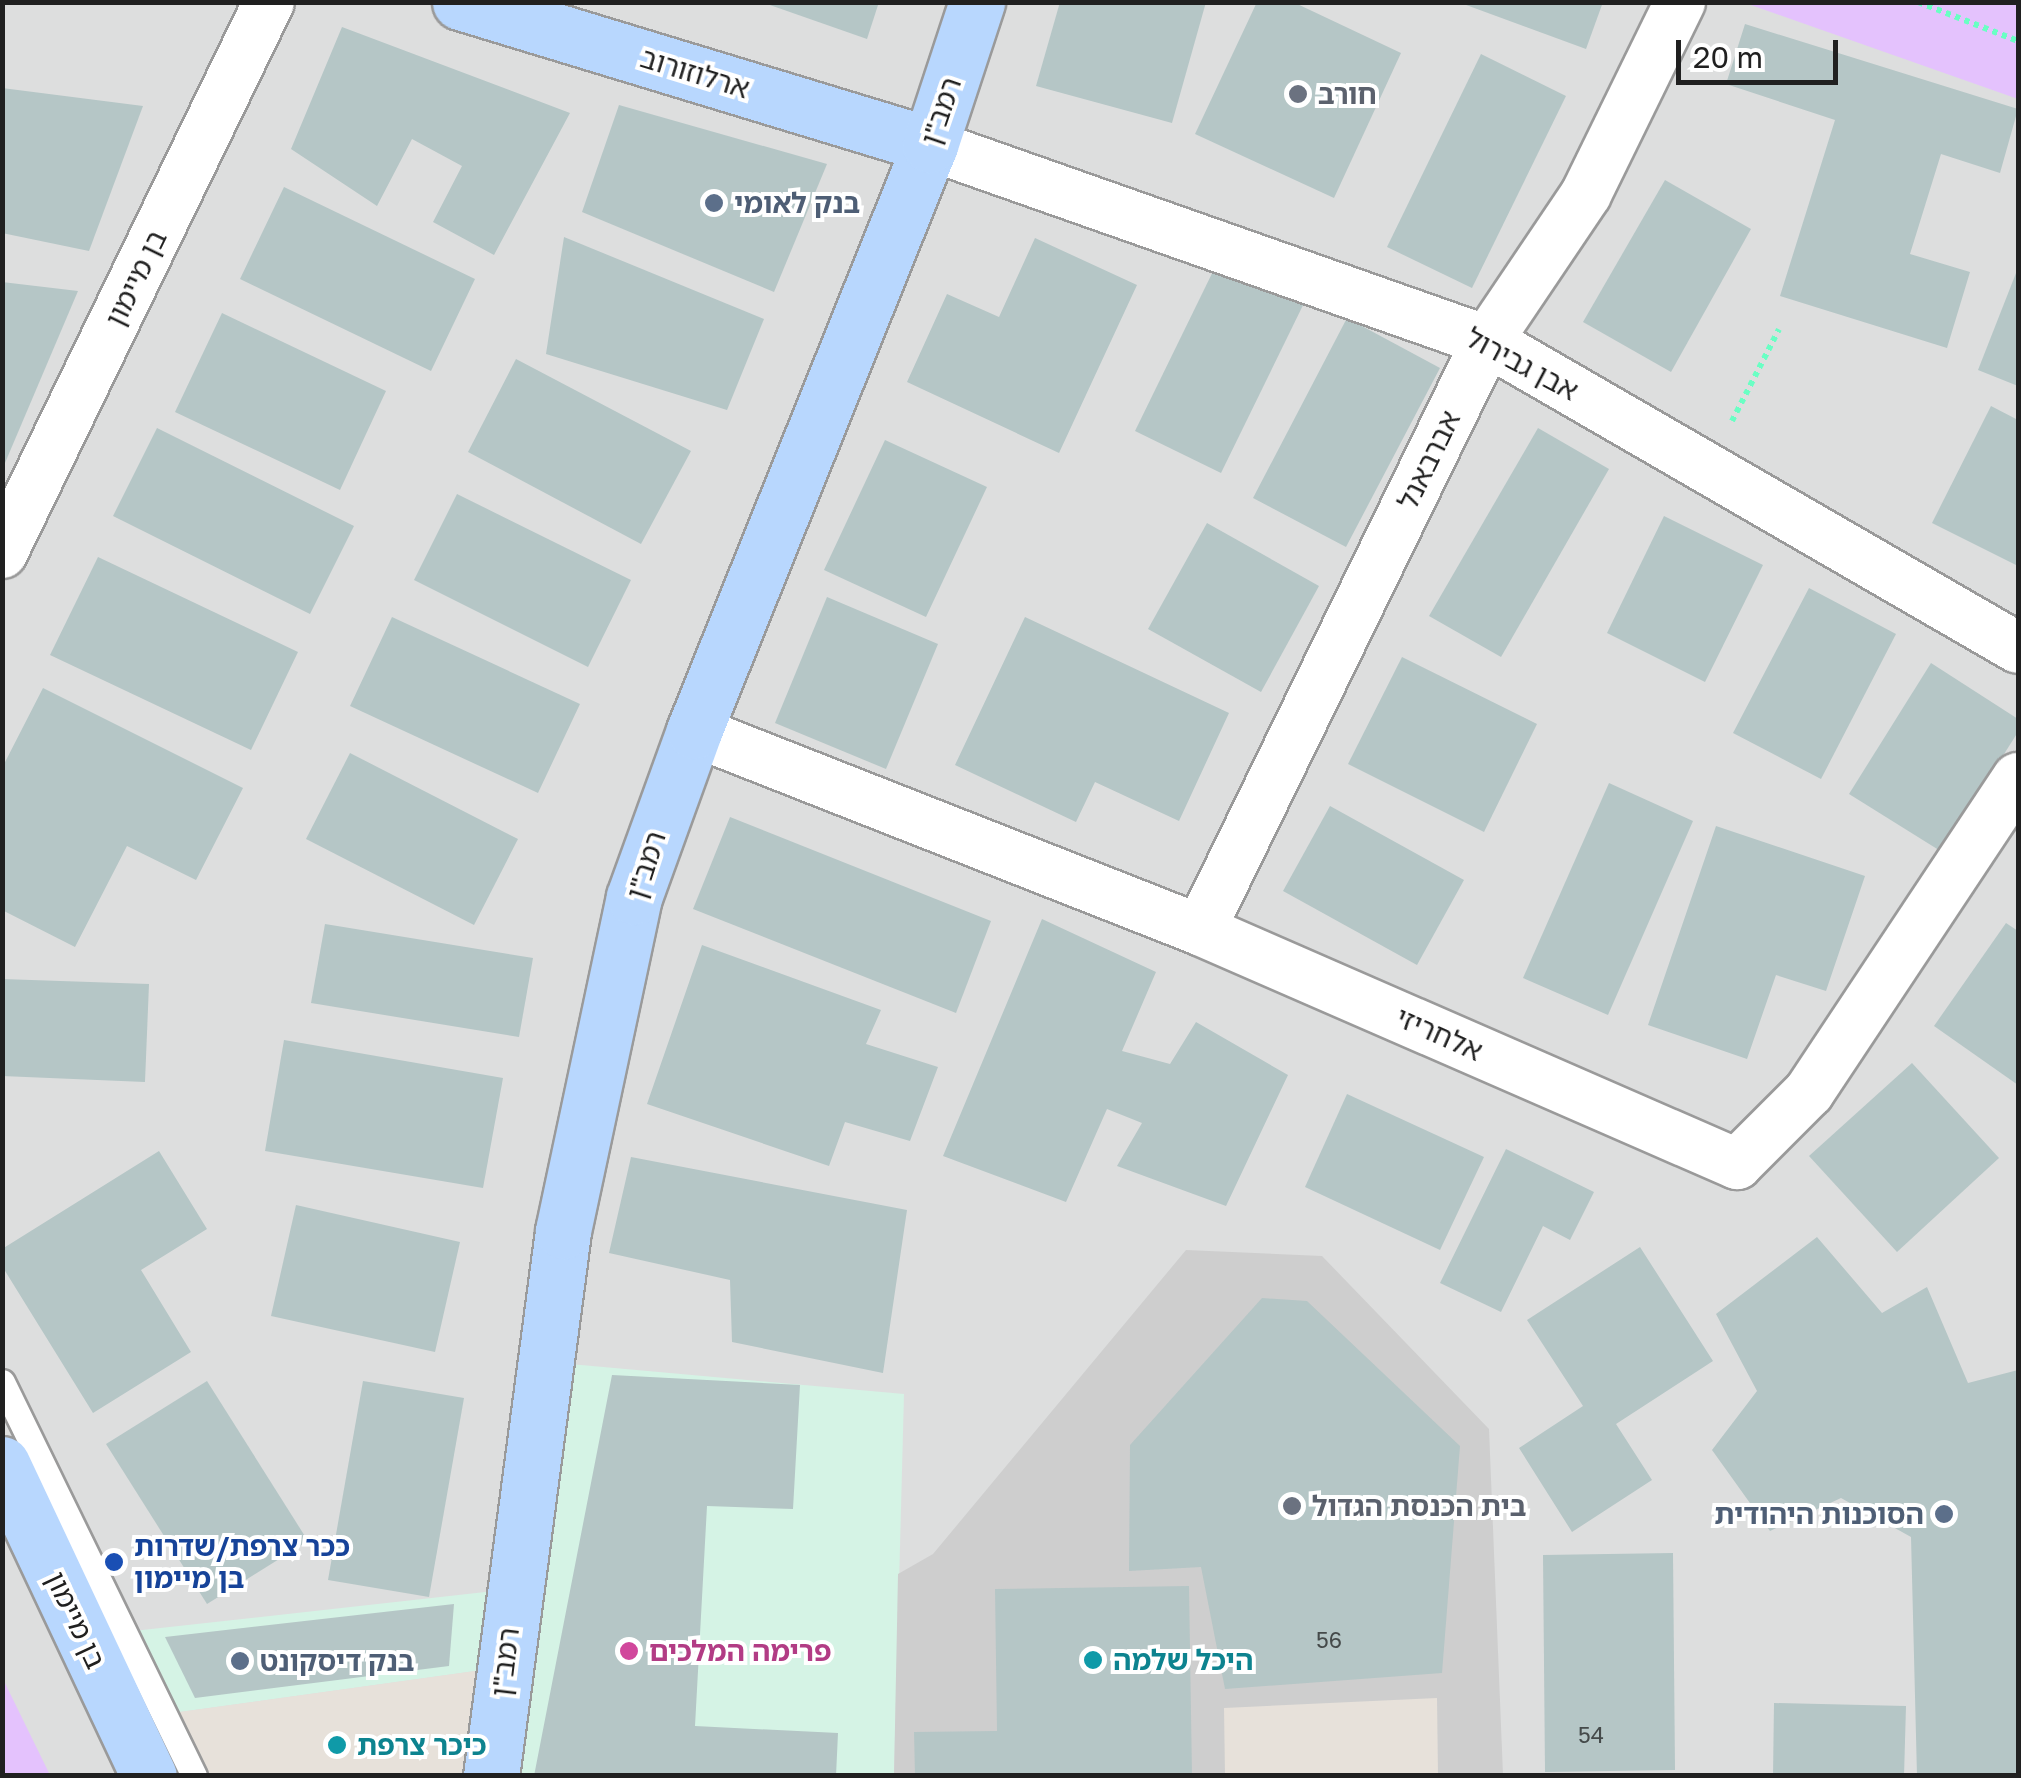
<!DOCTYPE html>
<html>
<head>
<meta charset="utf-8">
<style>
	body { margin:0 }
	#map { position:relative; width:2021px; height:1778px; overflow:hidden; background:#e6f0f1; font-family:"Golos Text","Noto Sans Hebrew",sans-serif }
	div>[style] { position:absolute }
	.residential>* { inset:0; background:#dddede }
	.commercial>* { inset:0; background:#d5f3e5 }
	.religious>* { inset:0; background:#cecece }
	.park>* { inset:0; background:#e4c2fd }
	.plaza>* { inset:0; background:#e7e1da }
	.building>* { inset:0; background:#b5c6c6 }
	.path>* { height:6px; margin-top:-3px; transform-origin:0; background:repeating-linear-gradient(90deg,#6affc4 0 5px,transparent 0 10px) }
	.roads { filter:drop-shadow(2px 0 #9a9a9a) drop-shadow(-2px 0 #9a9a9a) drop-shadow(0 2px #9a9a9a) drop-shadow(0 -2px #9a9a9a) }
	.lane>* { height:25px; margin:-12.5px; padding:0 12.5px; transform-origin:12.5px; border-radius:12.5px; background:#fff }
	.street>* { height:50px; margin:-25px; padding:0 25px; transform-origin:25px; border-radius:25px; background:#fff }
	.secondary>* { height:55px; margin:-27.5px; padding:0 27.5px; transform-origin:27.5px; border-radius:27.5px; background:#b8d7fe }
	.dots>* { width:28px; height:28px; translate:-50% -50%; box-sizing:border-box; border:5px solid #fff; border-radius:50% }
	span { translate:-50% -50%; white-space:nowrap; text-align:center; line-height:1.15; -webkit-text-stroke:8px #fff; paint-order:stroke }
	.number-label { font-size:22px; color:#454a4a }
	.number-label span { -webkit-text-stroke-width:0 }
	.street-label { font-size:28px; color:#202020 }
	.worship-label { font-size:28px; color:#5b616d; font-weight:700 }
	.left { translate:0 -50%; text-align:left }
	.service-label { font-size:28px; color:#4e5e75; font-weight:700 }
	.right { translate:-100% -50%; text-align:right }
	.transit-label { font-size:28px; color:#164399; font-weight:700 }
	.hotel-label { font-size:28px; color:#b23c85; font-weight:700 }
	.culture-label { font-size:28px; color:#0d838f; font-weight:700 }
	.frame { position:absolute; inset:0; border:5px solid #202020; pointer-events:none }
	.scale { position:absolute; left:1676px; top:40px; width:162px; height:45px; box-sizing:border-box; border:5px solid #202020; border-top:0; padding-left:12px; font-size:30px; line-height:35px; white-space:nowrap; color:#202020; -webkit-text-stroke:8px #fff; paint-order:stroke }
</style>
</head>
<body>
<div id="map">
	<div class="residential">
		<i style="clip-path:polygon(3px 3px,2018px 3px,2018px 1775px,3px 1775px)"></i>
	</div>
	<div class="commercial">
		<i style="clip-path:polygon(570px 1364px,904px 1394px,894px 1775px,521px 1776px)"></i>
		<i style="clip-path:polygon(513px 1589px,504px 1667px,165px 1714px,124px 1632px)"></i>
	</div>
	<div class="religious">
		<i style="clip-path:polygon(1186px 1250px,1322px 1256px,1489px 1429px,1503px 1775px,894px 1776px,898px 1574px,933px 1554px)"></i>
	</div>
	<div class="park">
		<i style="clip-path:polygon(1745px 3px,2018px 3px,2018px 99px)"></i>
		<i style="clip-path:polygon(2px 1679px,3px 1679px,50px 1775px,3px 1775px)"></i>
	</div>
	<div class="plaza">
		<i style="clip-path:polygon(504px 1667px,491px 1775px,194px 1775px,165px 1714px)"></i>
		<i style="clip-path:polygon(1437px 1698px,1438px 1775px,1225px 1775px,1224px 1708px)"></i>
	</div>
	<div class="building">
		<i style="clip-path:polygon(761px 2px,879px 2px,867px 39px)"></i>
		<i style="clip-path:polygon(1060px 2px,1206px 2px,1172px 123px,1036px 86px)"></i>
		<i style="clip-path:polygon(1257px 2px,1293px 2px,1401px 53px,1334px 198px,1195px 134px)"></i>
		<i style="clip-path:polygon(1458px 2px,1603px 2px,1586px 49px)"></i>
		<i style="clip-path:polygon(1745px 24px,2018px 109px,2000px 173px,1941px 154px,1910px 254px,1970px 272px,1947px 348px,1780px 296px,1835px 120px,1726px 84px)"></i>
		<i style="clip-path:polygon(342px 27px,570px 113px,494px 255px,433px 222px,462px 166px,412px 139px,377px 206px,291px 149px)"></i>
		<i style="clip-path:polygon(1481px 54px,1566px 96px,1472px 288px,1387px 247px)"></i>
		<i style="clip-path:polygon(2px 88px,143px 106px,89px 251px,2px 233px)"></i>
		<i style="clip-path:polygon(619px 105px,827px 164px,774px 292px,582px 212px)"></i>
		<i style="clip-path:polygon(1665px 180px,1751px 229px,1671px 372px,1583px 322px)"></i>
		<i style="clip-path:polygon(284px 187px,475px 279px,431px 371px,240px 279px)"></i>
		<i style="clip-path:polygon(564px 237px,764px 319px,727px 410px,546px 354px)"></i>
		<i style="clip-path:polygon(1035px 238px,1137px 285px,1059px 453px,907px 382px,947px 294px,999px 317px)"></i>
		<i style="clip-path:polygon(1221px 255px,1307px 297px,1221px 473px,1135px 431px)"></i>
		<i style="clip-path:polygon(2018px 268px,2018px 386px,1978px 370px)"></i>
		<i style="clip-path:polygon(2px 282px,78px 291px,2px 470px)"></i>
		<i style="clip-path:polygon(222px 313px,386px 391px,340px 490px,175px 412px)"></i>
		<i style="clip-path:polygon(1347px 318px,1440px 368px,1346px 547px,1253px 498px)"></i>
		<i style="clip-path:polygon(516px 359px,691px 451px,641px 544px,468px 452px)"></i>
		<i style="clip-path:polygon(1991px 406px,2018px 420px,2018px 566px,1932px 523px)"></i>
		<i style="clip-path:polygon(157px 428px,354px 526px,310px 614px,113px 516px)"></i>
		<i style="clip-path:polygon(1538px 428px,1609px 469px,1501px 657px,1429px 616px)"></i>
		<i style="clip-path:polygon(885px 440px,987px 487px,926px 617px,824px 570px)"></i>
		<i style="clip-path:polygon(457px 494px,631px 580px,588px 667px,414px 580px)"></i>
		<i style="clip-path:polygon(1664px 516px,1763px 565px,1705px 682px,1607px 633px)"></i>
		<i style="clip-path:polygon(1207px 523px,1319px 586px,1261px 692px,1148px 629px)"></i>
		<i style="clip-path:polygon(98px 557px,298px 652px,251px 750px,50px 655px)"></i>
		<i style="clip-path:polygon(1809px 588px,1896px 634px,1821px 779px,1733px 733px)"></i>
		<i style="clip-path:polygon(827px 597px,938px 644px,886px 769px,775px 723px)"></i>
		<i style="clip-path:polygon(392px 617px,580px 704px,538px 793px,350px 706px)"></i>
		<i style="clip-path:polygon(1025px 617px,1229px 713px,1179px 821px,1095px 782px,1076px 822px,955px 765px)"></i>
		<i style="clip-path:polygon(1402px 657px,1537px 724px,1484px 832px,1348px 764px)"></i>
		<i style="clip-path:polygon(1931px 663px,2018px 719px,2018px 732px,1942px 852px,1849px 794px)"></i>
		<i style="clip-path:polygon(43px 688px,243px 788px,196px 880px,127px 846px,75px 947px,2px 910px,2px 768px)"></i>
		<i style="clip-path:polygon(350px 753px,518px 839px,474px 925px,306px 839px)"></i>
		<i style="clip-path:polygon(1609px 783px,1693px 821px,1608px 1015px,1523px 978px)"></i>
		<i style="clip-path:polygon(1330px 806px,1464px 880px,1417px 965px,1283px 891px)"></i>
		<i style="clip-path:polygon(730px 817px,991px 921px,956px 1013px,693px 909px)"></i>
		<i style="clip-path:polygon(1716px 826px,1865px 876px,1826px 991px,1776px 975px,1747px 1059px,1648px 1025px)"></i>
		<i style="clip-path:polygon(1042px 919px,1156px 972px,1122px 1051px,1170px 1064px,1196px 1022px,1288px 1075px,1226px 1206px,1117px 1166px,1142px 1123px,1107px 1109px,1066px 1202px,943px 1156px)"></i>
		<i style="clip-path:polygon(2006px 923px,2018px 931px,2018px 1085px,1934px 1026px)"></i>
		<i style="clip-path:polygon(325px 924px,533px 958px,519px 1037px,311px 1003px)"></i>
		<i style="clip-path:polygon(702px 945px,881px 1010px,866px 1044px,938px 1067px,910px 1141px,845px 1122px,829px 1166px,647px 1104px)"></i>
		<i style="clip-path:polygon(2px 979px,149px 984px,145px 1082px,2px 1076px)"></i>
		<i style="clip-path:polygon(284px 1040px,503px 1078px,483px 1188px,265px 1151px)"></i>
		<i style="clip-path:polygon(1912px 1063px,1999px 1158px,1897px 1252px,1809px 1156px)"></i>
		<i style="clip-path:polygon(1347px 1094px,1484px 1157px,1440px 1250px,1305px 1187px)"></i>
		<i style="clip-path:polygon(1506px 1149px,1594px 1192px,1570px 1240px,1543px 1226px,1501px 1312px,1440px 1283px)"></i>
		<i style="clip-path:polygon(159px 1151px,207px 1229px,141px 1270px,191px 1352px,93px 1413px,2px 1266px,2px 1249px)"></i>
		<i style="clip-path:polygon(631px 1157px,907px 1210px,883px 1373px,732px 1342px,730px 1280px,609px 1253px)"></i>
		<i style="clip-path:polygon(296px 1205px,460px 1242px,435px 1352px,271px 1316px)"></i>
		<i style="clip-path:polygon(1817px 1237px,1882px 1313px,1927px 1287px,1968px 1383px,2018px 1370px,2018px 1776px,1917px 1776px,1911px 1537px,1841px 1498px,1770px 1531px,1712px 1450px,1757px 1391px,1716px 1314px)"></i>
		<i style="clip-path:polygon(1640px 1247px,1713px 1361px,1616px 1424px,1652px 1480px,1572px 1532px,1519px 1448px,1583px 1406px,1527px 1320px)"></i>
		<i style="clip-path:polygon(1262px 1298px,1307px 1301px,1460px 1446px,1442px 1673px,1225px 1689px,1201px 1567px,1129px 1571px,1130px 1445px)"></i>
		<i style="clip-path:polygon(612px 1375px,800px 1385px,793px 1509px,707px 1506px,695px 1726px,838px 1733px,836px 1776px,534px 1776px)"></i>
		<i style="clip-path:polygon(207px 1381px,308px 1541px,207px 1604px,106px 1444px)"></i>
		<i style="clip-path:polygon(363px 1381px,464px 1398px,429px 1597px,328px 1580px)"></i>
		<i style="clip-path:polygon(1673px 1553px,1675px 1770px,1545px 1772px,1543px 1555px)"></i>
		<i style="clip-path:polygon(1189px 1586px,1192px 1776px,915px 1776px,914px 1732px,997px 1731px,995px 1589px)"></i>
		<i style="clip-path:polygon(454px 1604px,449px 1666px,195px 1698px,165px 1637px)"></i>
		<i style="clip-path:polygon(1774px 1703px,1906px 1706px,1904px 1776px,1773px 1776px)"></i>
	</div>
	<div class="path">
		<i style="left:1918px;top:2px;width:107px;rotate:21.3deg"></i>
		<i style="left:1732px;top:421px;width:103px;rotate:-62.9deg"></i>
	</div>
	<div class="roads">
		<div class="lane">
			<i style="left:2px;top:1382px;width:438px;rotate:64deg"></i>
		</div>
		<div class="street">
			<i style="left:930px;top:145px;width:590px;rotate:19.39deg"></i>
			<i style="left:1487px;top:341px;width:613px;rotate:30.03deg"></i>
			<i style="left:2px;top:553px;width:612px;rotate:-64.15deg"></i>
			<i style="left:694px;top:731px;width:544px;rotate:21.47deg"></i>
			<i style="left:1200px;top:930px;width:586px;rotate:23.55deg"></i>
			<i style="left:1737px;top:1164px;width:102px;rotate:-45deg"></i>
			<i style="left:1809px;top:1092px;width:377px;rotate:-56.4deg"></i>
			<i style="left:1200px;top:930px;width:655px;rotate:-64.02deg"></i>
			<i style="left:1487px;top:341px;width:177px;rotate:-56deg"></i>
			<i style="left:1586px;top:194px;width:214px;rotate:-63.9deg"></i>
		</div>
		<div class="secondary">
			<i style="left:460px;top:2px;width:491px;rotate:16.9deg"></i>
			<i style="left:2px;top:1464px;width:345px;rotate:64.8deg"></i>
			<i style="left:491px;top:1776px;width:550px;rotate:-82.47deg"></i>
			<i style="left:563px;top:1231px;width:341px;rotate:-78deg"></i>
			<i style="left:634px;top:897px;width:177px;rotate:-70.1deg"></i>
			<i style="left:694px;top:731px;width:632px;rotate:-68.06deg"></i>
			<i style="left:930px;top:145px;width:151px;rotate:-71.8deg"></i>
		</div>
	</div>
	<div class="dots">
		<i style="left:1298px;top:94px;background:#6b7280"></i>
		<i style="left:714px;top:203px;background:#5c6f8a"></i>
		<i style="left:1292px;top:1506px;background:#6b7280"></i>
		<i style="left:1944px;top:1514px;background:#5c6f8a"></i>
		<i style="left:114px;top:1562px;background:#1a4fb4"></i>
		<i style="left:629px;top:1651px;background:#d1479c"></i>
		<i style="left:1093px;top:1660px;background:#0f9aa8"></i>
		<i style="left:240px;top:1661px;background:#5c6f8a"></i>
		<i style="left:337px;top:1745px;background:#0f9aa8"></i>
	</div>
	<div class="number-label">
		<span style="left:1329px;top:1640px">56</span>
		<span style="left:1591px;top:1735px">54</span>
	</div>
	<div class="street-label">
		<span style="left:695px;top:73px;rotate:17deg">ארלוזורוב</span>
		<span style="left:941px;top:111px;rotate:-71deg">רמב"ן</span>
		<span style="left:136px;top:278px;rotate:-64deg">בן מיימון</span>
		<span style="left:1522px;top:364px;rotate:28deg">אבן גבירול</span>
		<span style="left:1429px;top:460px;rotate:-64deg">אברבאנל</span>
		<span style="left:646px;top:865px;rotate:-72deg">רמב"ן</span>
		<span style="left:1439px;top:1034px;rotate:24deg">אלחריזי</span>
		<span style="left:76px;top:1620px;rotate:65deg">בן מיימון</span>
		<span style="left:505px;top:1662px;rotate:-83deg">רמב"ן</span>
	</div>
	<div class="worship-label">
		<span class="left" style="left:1318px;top:94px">חורב</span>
		<span class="left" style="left:1312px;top:1506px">בית הכנסת הגדול</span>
	</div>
	<div class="service-label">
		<span class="left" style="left:734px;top:203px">בנק לאומי</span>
		<span class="right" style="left:1924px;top:1514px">הסוכנות היהודית</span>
		<span class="left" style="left:260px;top:1661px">בנק דיסקונט</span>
	</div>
	<div class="transit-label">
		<span class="left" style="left:134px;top:1562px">ככר צרפת/שדרות<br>בן מיימון</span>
	</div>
	<div class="hotel-label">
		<span class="left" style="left:649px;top:1651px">פרימה המלכים</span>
	</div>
	<div class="culture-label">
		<span class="left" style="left:1113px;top:1660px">היכל שלמה</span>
		<span class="left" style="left:357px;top:1745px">כיכר צרפת</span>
	</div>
	<div class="frame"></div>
	<div class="scale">20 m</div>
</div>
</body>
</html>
